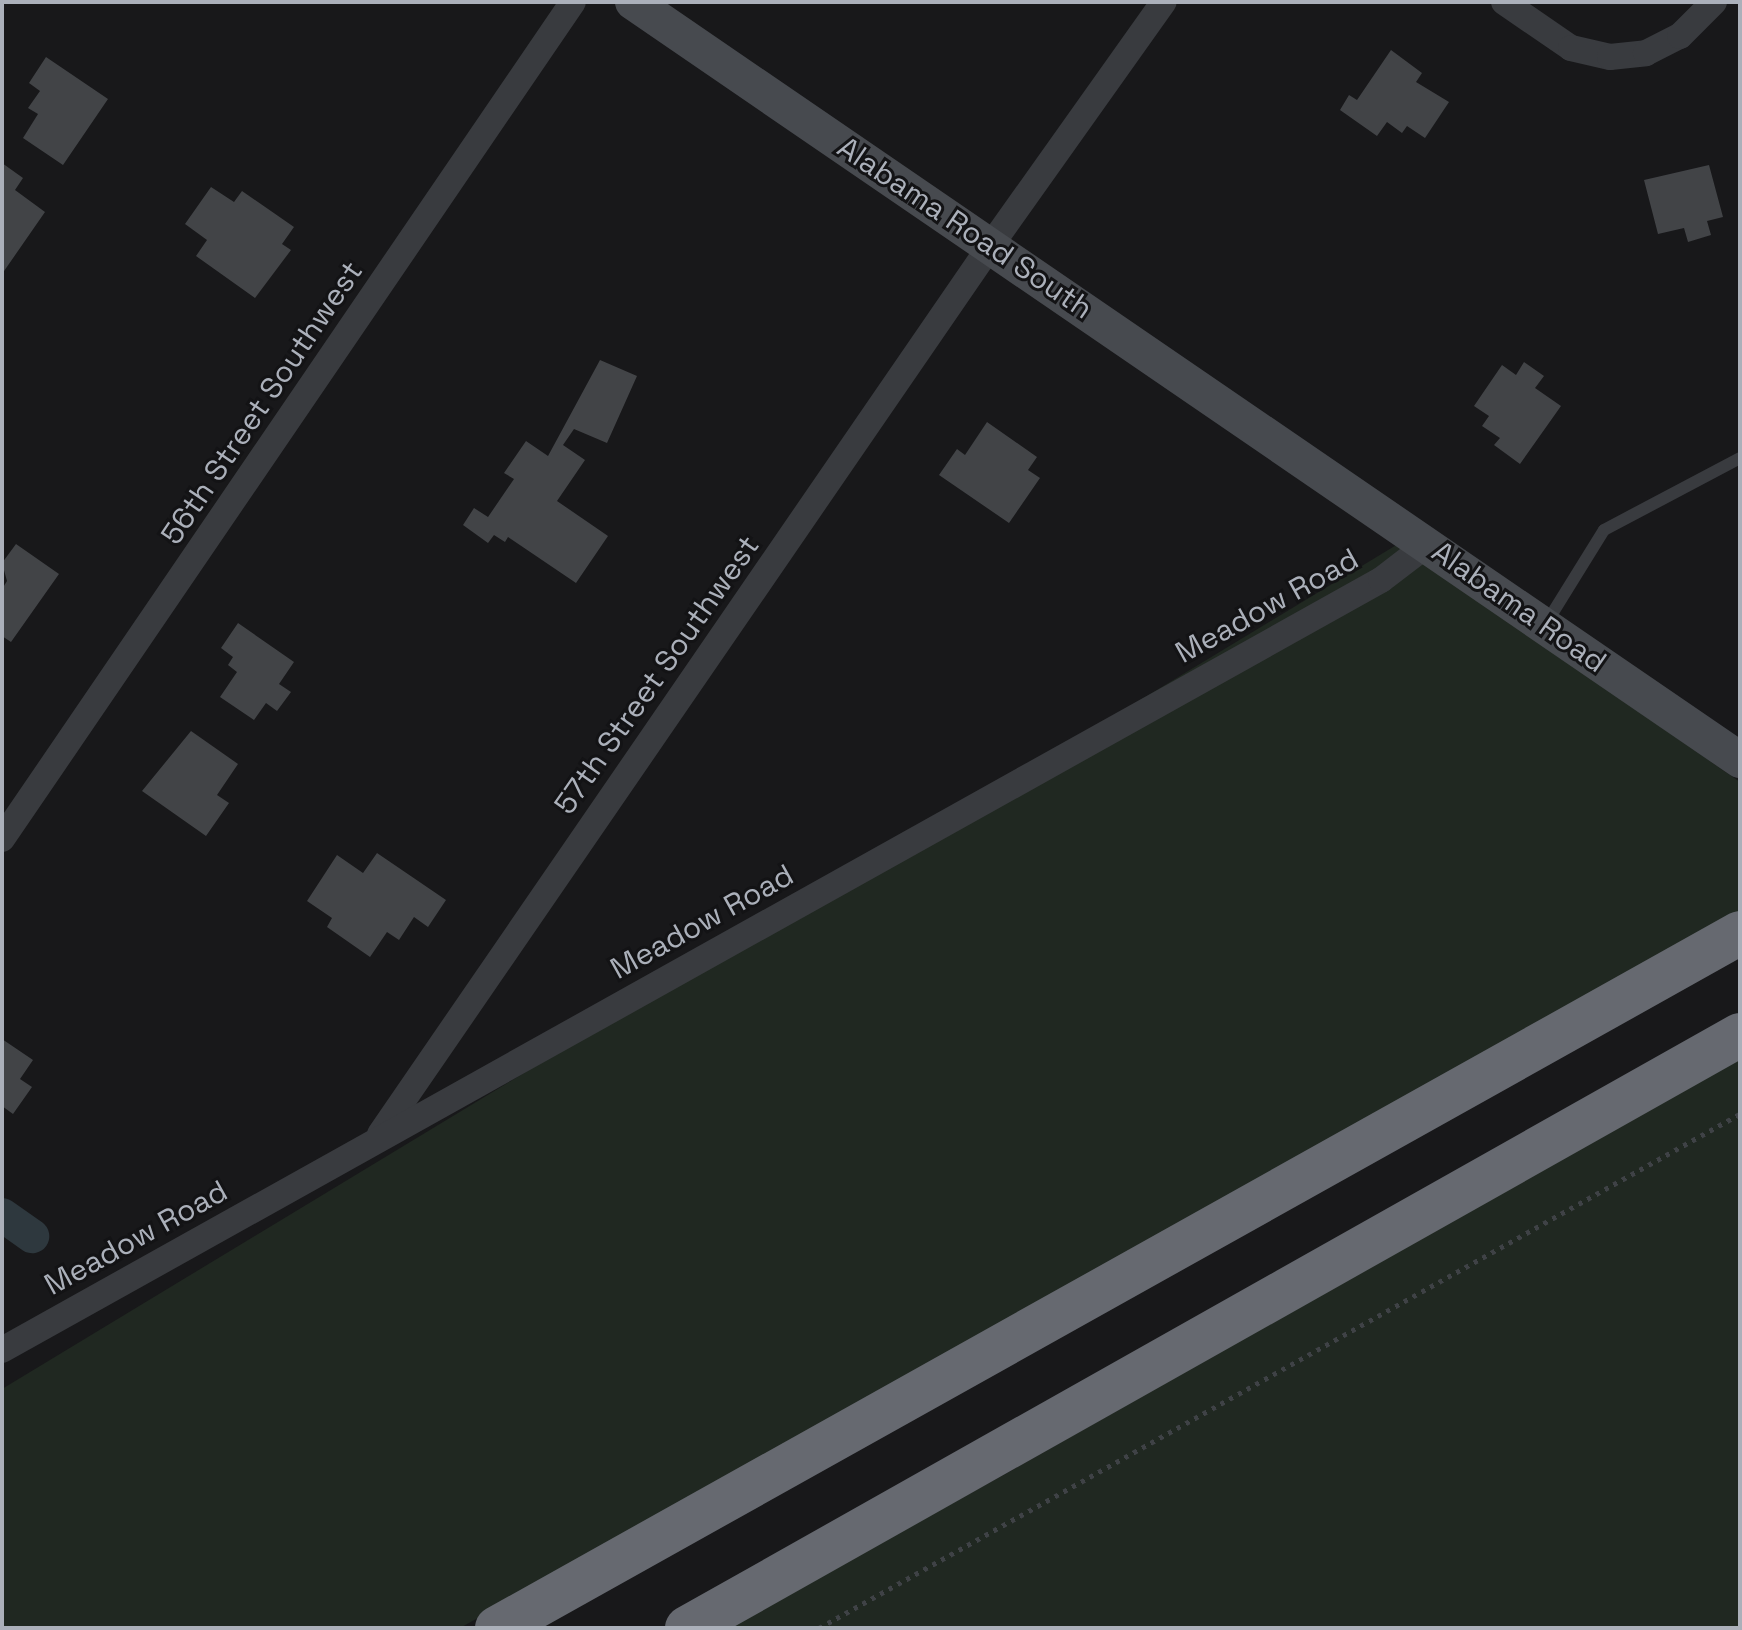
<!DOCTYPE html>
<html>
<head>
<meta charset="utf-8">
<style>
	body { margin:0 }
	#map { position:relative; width:1742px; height:1630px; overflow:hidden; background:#18181a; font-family:"Space Grotesk",sans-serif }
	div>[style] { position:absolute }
	.green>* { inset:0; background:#202821 }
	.canal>* { height:34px; margin:-17px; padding:0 17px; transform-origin:17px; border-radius:17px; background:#2e383e }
	.building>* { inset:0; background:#424447 }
	.path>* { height:5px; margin-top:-2.5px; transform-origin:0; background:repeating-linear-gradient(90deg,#3f4246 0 4px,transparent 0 10px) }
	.lane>* { height:12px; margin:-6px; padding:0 6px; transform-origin:6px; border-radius:6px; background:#393b3f }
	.street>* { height:26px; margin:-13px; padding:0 13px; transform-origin:13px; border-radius:13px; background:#393b3f }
	.secondary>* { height:36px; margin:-18px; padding:0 18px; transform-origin:18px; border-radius:18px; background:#474a4f }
	.highway>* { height:44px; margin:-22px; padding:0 22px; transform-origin:22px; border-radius:22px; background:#666970 }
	span { translate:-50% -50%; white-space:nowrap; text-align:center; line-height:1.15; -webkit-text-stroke:6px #131315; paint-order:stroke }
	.street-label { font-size:30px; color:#abb0ba }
	.frame { position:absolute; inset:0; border:4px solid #abb0ba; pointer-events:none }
</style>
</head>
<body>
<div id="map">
	<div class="green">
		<i style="clip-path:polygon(1398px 544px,1740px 782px,1740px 912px,460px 1628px,2px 1628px,2px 1389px)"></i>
		<i style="clip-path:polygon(1740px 1056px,1740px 1628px,724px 1628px,1009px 1472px)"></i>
	</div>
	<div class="canal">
		<i style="left:2px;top:1215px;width:37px;rotate:35deg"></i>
	</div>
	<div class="building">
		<i style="clip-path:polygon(1391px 50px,1422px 73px,1416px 82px,1449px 102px,1425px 138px,1407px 126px,1402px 133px,1387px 122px,1377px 136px,1340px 110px,1349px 95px,1357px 100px)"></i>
		<i style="clip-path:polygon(46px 57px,108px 99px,63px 165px,23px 138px,38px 114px,28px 108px,40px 91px,29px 83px)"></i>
		<i style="clip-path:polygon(2px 163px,23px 178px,15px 190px,45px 212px,2px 274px)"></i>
		<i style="clip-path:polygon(1709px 165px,1723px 217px,1707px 221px,1711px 235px,1688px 242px,1684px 228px,1658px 234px,1644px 180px)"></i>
		<i style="clip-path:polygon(211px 187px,234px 202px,242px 191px,294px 227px,282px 244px,291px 250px,255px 298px,196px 256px,207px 240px,185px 224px)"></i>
		<i style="clip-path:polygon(600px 360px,637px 376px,607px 443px,574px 429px,563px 445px,585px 460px,557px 501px,608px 536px,576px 583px,508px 537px,505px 542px,494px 535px,488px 543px,463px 525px,474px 508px,488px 517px,514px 479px,504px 473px,526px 441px,548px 456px)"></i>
		<i style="clip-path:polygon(1524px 362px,1544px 376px,1535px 388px,1561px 406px,1520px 464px,1494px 445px,1500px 438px,1482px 426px,1489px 416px,1474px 406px,1502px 365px,1516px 375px)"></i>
		<i style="clip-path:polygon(987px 422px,1037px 457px,1028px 470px,1040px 478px,1009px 523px,939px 475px,957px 449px,965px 455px)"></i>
		<i style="clip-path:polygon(16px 544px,59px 574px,11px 642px,2px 636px,2px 589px,7px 581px,2px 563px)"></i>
		<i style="clip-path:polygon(238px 623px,294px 662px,279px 684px,291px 692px,277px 711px,266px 703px,254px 720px,220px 697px,237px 672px,228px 665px,233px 657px,221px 648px)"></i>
		<i style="clip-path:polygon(191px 731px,238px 764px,217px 795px,229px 803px,206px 836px,142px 791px)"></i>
		<i style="clip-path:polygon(377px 853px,446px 900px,428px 927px,414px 917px,399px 940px,387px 932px,370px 957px,327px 927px,332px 918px,307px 901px,337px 855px,363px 873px)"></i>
		<i style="clip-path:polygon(2px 1039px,33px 1060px,20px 1079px,32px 1087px,13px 1114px,2px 1106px)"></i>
	</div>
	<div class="path">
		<i style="left:819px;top:1628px;width:1055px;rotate:-29.17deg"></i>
	</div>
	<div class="lane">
		<i style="left:1547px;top:622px;width:108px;rotate:-58.2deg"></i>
		<i style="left:1604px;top:530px;width:154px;rotate:-27.9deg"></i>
	</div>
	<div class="street">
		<i style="left:1504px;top:2px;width:81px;rotate:34.5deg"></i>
		<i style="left:1571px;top:48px;width:40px;rotate:13deg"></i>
		<i style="left:1610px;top:57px;width:36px;rotate:-6deg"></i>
		<i style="left:1646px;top:53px;width:38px;rotate:-27deg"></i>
		<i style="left:1680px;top:36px;width:48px;rotate:-45deg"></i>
		<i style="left:2px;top:839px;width:1013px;rotate:-55.7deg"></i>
		<i style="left:380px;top:1134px;width:1079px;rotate:-55.5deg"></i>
		<i style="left:991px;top:245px;width:298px;rotate:-54.6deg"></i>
		<i style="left:2px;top:1350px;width:1579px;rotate:-29.18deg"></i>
		<i style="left:1381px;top:580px;width:59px;rotate:-37.5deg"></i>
	</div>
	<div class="secondary">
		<i style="left:633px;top:2px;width:1342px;rotate:34.4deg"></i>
	</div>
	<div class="highway">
		<i style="left:497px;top:1628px;width:1424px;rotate:-29.21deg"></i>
		<i style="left:687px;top:1628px;width:1208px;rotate:-29.39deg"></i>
	</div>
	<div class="street-label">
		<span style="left:965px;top:228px;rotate:34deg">Alabama Road South</span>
		<span style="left:262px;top:403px;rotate:-56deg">56th Street Southwest</span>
		<span style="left:1267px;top:606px;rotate:-29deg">Meadow Road</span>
		<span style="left:1519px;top:607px;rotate:35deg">Alabama Road</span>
		<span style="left:657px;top:675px;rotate:-55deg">57th Street Southwest</span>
		<span style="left:702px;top:922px;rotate:-29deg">Meadow Road</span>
		<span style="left:136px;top:1238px;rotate:-29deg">Meadow Road</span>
	</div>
	<div class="frame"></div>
</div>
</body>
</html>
